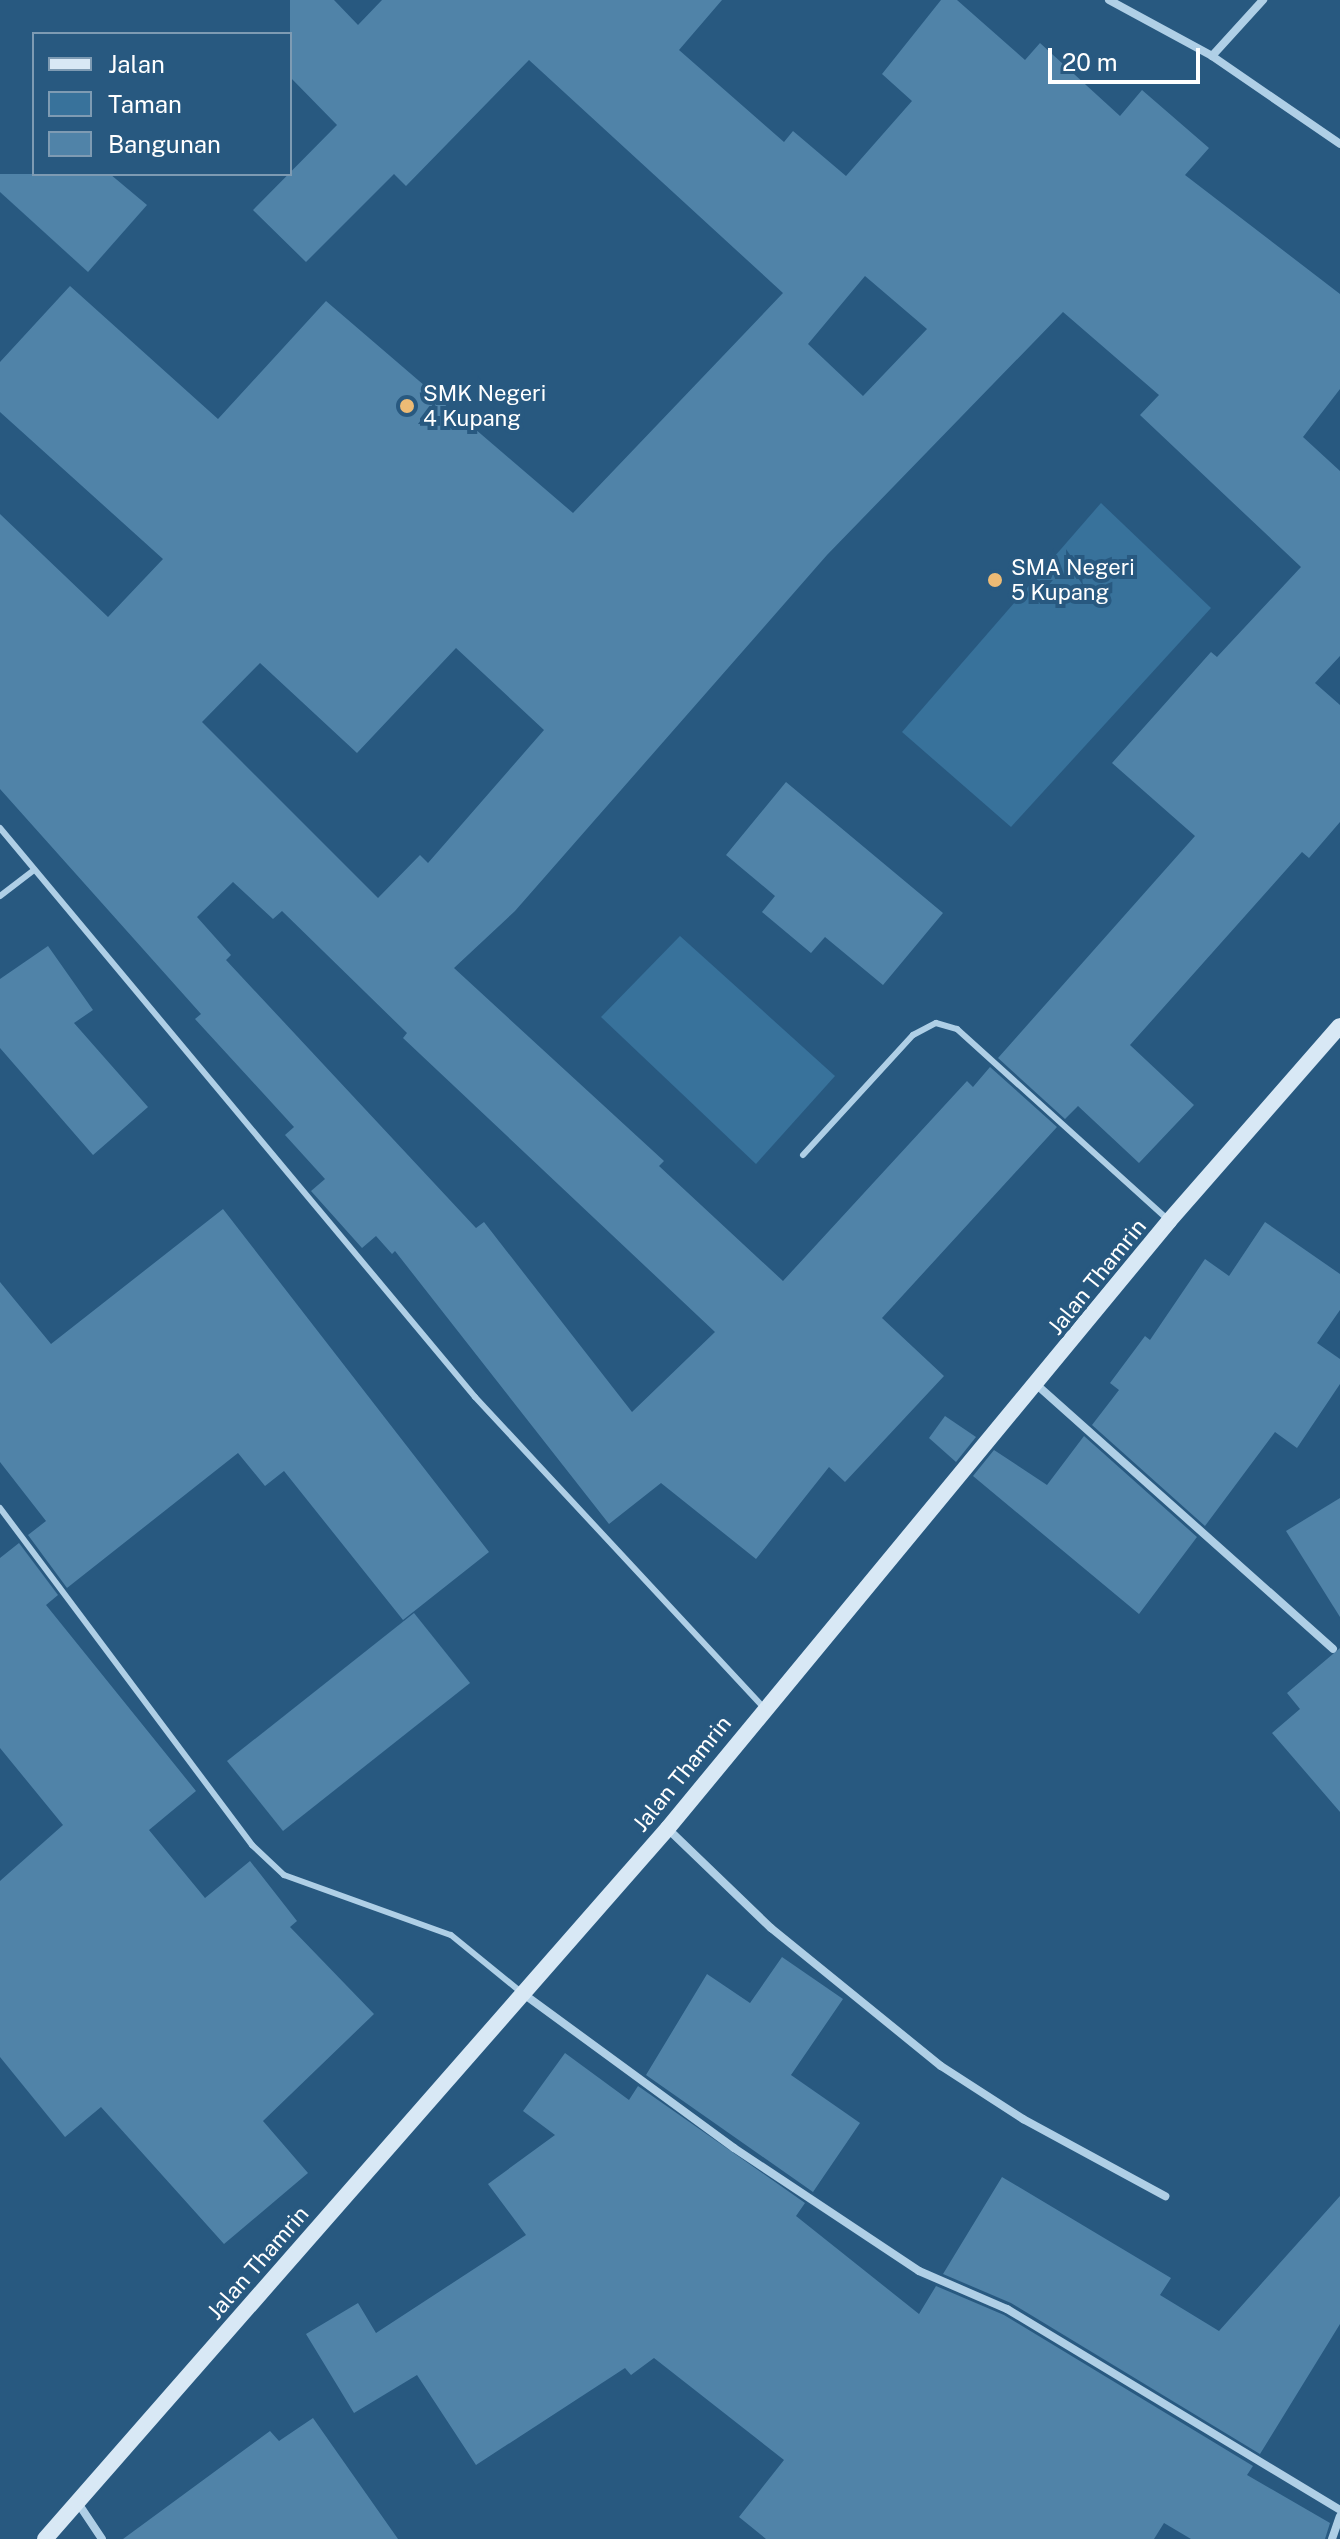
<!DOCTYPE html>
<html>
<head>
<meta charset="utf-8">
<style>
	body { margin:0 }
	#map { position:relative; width:1340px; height:2539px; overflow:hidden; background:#285980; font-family:"Public Sans",sans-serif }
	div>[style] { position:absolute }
	.green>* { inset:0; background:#38729b }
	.building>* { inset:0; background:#5083a8 }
	.lane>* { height:6px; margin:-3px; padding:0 3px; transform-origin:3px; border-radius:3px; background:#afcfe6 }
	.street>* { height:8px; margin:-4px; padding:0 4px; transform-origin:4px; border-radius:4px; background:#afcfe6 }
	.secondary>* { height:16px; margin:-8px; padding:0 8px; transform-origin:8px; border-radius:8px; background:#d8e8f5 }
	.dots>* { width:22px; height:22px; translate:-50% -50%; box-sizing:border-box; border:4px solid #285980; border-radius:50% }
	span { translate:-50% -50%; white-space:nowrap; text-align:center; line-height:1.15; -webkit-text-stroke:8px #285980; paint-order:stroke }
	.poi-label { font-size:22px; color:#fff }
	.left { translate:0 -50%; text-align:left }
	.street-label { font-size:22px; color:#fff }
	.legend { position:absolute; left:32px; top:32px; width:260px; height:144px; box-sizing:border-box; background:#285980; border:2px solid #7e9bb3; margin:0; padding:10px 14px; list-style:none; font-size:24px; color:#fff }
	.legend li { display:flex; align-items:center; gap:16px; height:40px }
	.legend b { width:40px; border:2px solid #7e9bb3 }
	.scale { position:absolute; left:1048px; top:48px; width:152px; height:36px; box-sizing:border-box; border:4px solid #fff; border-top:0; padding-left:10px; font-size:24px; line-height:28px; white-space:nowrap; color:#fff; -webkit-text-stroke:6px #285980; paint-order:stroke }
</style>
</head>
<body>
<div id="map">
	<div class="green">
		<i style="clip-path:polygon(1101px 503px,1211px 608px,1011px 827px,902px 732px)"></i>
		<i style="clip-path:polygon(680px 936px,835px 1076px,756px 1164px,601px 1017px)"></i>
	</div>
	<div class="building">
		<i style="clip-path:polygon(evenodd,290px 0,334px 0,358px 25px,382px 0,722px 0,679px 50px,784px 142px,793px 131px,846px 176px,912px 101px,882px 74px,941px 0,957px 0,1025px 60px,1040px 43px,1120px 116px,1142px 90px,1209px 148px,1185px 175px,1340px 294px,1340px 389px,1303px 437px,1340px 471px,1340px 656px,1315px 683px,1340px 705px,1340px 822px,1309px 858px,1302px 852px,1130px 1045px,1194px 1105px,1139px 1163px,1078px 1106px,1065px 1119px,998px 1058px,1195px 836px,1112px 763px,1211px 652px,1217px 657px,1301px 567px,1140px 415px,1159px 395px,1063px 312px,827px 555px,515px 911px,454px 968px,664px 1161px,659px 1166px,783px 1281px,967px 1081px,973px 1087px,990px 1067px,1057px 1127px,882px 1318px,944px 1376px,845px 1482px,829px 1467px,756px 1559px,661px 1483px,609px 1524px,395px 1251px,392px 1254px,376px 1236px,362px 1248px,311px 1191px,325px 1179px,285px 1135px,294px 1127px,195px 1019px,201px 1014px,0 789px,0 514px,108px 617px,163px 559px,0 412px,0 362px,70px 286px,218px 419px,326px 301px,573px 513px,783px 293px,529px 60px,406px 186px,394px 174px,306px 262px,253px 210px,337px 125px,290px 77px,290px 0,865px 276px,927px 329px,863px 396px,808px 344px,865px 276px,290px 0,456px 648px,544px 730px,428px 863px,420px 855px,378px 898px,202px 722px,260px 663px,357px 753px,456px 648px,290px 0,233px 882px,273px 919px,282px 911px,407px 1033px,403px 1038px,715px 1332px,632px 1412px,484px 1222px,476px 1228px,226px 960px,231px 955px,197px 917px,233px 882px)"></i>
		<i style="clip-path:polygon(0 174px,110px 174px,147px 205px,88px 272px,0 192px)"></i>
		<i style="clip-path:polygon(786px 782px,943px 913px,883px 985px,825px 937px,811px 953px,762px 912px,775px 896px,726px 855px)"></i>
		<i style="clip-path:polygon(48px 946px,93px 1010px,74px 1023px,148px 1107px,93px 1155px,0 1048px,0 979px)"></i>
		<i style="clip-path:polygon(223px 1209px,489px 1552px,403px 1620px,284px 1471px,265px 1486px,238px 1453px,67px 1588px,28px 1535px,46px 1521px,0 1462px,0 1282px,51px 1344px)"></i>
		<i style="clip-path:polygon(1265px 1222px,1340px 1274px,1340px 1310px,1317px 1343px,1340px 1359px,1340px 1384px,1297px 1448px,1275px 1432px,1205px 1526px,1092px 1425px,1119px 1390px,1110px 1383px,1145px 1336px,1150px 1340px,1205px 1259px,1229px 1276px)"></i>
		<i style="clip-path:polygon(945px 1416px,976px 1437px,956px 1462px,929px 1438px)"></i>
		<i style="clip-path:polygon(1084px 1436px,1197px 1537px,1139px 1614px,973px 1476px,994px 1450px,1047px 1485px)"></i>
		<i style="clip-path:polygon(1340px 1498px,1340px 1617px,1286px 1531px)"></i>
		<i style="clip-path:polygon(19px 1543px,58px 1595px,46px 1605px,196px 1791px,149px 1830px,205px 1898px,250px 1861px,297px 1921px,290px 1927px,374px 2014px,263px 2121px,308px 2173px,224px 2244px,101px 2107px,65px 2137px,0 2057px,0 1881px,63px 1825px,0 1748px,0 1558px)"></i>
		<i style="clip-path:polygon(414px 1613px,470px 1683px,283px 1831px,227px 1761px)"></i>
		<i style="clip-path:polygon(1340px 1648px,1340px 1647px,1340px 1812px,1272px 1733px,1300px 1709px,1287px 1693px)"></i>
		<i style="clip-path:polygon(782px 1957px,843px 1999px,791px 2075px,860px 2123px,813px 2192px,646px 2075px,707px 1974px,750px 2003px)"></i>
		<i style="clip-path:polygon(565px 2053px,629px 2100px,638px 2086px,805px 2203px,796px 2216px,919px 2314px,936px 2286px,1004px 2315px,1253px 2466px,1247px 2475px,1330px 2523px,1325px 2539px,1191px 2539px,1164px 2523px,1154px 2539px,766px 2539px,739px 2517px,784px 2460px,654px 2358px,631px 2375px,625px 2368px,476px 2465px,417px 2375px,354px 2413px,306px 2334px,358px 2303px,376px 2333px,526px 2235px,488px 2184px,555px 2135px,523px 2111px)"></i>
		<i style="clip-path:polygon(1002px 2177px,1171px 2278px,1160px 2295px,1219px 2331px,1340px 2196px,1340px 2324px,1260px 2454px,1011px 2303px,943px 2274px)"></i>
		<i style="clip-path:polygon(313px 2418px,398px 2539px,123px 2539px,270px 2431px,279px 2441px)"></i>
	</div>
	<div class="lane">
		<i style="left:0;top:828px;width:741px;rotate:50.14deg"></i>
		<i style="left:475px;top:1397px;width:425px;rotate:47.1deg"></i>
		<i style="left:0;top:896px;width:43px;rotate:-37.4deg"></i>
		<i style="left:803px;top:1155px;width:163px;rotate:-47.5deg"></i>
		<i style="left:913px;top:1035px;width:26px;rotate:-28deg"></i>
		<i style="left:936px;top:1023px;width:22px;rotate:16deg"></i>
		<i style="left:957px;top:1029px;width:283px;rotate:42.1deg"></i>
		<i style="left:0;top:1508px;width:421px;rotate:53.2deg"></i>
		<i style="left:252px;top:1845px;width:44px;rotate:43.2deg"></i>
		<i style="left:284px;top:1875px;width:177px;rotate:19.8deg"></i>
		<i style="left:451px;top:1935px;width:90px;rotate:39.2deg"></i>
	</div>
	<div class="street">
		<i style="left:1109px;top:0;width:117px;rotate:28.5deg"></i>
		<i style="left:1212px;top:56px;width:155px;rotate:34.5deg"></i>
		<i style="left:1212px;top:56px;width:76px;rotate:-47.7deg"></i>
		<i style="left:1038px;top:1386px;width:395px;rotate:41.7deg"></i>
		<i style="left:668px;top:1829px;width:143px;rotate:43.9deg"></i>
		<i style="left:771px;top:1928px;width:219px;rotate:39.1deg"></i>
		<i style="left:941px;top:2066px;width:98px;rotate:32.9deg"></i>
		<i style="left:1023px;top:2119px;width:162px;rotate:28.5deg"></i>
		<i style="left:525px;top:1995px;width:259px;rotate:36.2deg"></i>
		<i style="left:734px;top:2148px;width:222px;rotate:33.6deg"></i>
		<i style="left:919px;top:2271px;width:96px;rotate:23.4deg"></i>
		<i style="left:1007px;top:2309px;width:389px;rotate:31.1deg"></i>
		<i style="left:78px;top:2503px;width:43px;rotate:56.3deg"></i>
		<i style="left:1332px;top:2539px;width:24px;rotate:-71deg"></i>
	</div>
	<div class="secondary">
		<i style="left:45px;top:2539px;width:945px;rotate:-48.77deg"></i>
		<i style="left:668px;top:1828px;width:787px;rotate:-50.46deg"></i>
		<i style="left:1169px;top:1221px;width:259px;rotate:-48.8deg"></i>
	</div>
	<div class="dots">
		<i style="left:407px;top:406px;background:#edbb75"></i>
		<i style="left:995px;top:580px;background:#edbb75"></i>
	</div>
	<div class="poi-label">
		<span class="left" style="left:423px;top:406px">SMK Negeri<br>4 Kupang</span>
		<span class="left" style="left:1011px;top:580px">SMA Negeri<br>5 Kupang</span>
	</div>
	<div class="street-label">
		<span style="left:1097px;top:1277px;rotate:-51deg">Jalan Thamrin</span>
		<span style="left:682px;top:1774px;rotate:-51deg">Jalan Thamrin</span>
		<span style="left:258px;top:2263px;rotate:-49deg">Jalan Thamrin</span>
	</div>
	<ul class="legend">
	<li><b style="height:10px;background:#d8e8f5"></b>Jalan</li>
	<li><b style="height:22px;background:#38729b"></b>Taman</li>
	<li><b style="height:22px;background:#5083a8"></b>Bangunan</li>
	</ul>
	<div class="scale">20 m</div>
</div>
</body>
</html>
